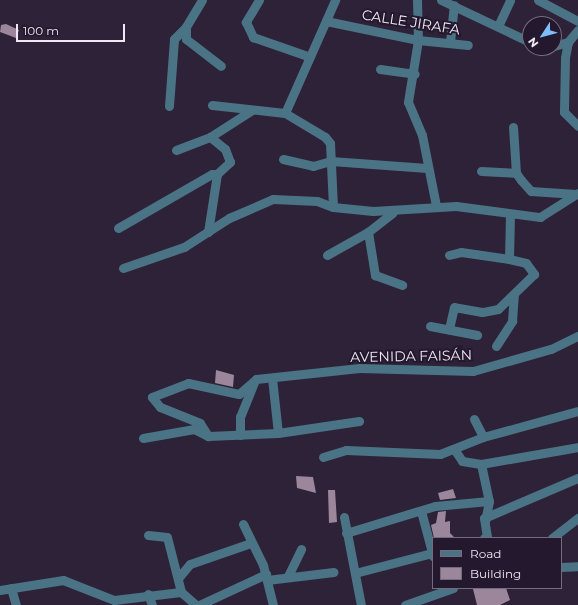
<!DOCTYPE html>
<html>
<head>
<meta charset="utf-8">
<style>
	body { margin:0 }
	#map { position:relative; width:578px; height:605px; overflow:hidden; background:#2d2237; font-family:Montserrat,sans-serif }
	div>[style] { position:absolute }
	.building>* { inset:0; background:#9b869c }
	.minor>* { height:9px; margin:-4.5px; padding:0 4.5px; transform-origin:4.5px; border-radius:4.5px; background:#4a7485 }
	span { translate:-50% -50%; white-space:nowrap; text-align:center; line-height:1.15; -webkit-text-stroke:4px #23182d; paint-order:stroke }
	.street-label { font-size:14px; color:#eee7f5 }
	.legend { position:absolute; left:432px; top:537px; width:130px; height:52px; box-sizing:border-box; background:#23182d; border:1px solid #746b7d; margin:0; padding:5px 7px; list-style:none; font-size:12px; color:#eee7f5 }
	.legend li { display:flex; align-items:center; gap:8px; height:20px }
	.legend b { width:20px; border:1px solid #746b7d }
	.north { position:absolute; left:522px; top:16px; width:40px; height:40px; box-sizing:border-box; background:#23182d; border:1px solid #746b7d; border-radius:50%; rotate:234deg; font-size:11px; font-weight:700; line-height:16px; text-align:center; color:#eee7f5 }
	.north::after { content:''; display:block; margin:auto; width:14px; height:18px; background:#7ebdf9; clip-path:polygon(50% 0,100% 100%,50% 72%,0 100%) }
	.scale { position:absolute; left:16px; top:24px; width:109px; height:18px; box-sizing:border-box; border:2px solid #eee7f5; border-top:0; padding-left:5px; font-size:12px; line-height:14px; white-space:nowrap; color:#eee7f5; -webkit-text-stroke:3px #23182d; paint-order:stroke }
</style>
</head>
<body>
<div id="map">
	<div class="building">
		<i style="clip-path:polygon(6px 24px,19px 30px,16px 38px,0 32px,1px 25px)"></i>
		<i style="clip-path:polygon(216px 370px,234px 375px,233px 387px,215px 383px)"></i>
		<i style="clip-path:polygon(296px 476px,313px 477px,316px 493px,297px 488px)"></i>
		<i style="clip-path:polygon(453px 489px,456px 498px,440px 500px,438px 493px)"></i>
		<i style="clip-path:polygon(328px 490px,335px 490px,337px 522px,329px 523px)"></i>
		<i style="clip-path:polygon(446px 511px,445px 522px,450px 521px,450px 533px,455px 538px,434px 538px,431px 525px,436px 523px,438px 512px)"></i>
		<i style="clip-path:polygon(506px 588px,510px 600px,500px 605px,477px 605px,473px 589px)"></i>
	</div>
	<div class="minor">
		<i style="left:202px;top:0;width:31px;rotate:121deg"></i>
		<i style="left:186px;top:27px;width:12px;rotate:90deg"></i>
		<i style="left:186px;top:39px;width:44px;rotate:37.6deg"></i>
		<i style="left:259px;top:0;width:26px;rotate:121deg"></i>
		<i style="left:246px;top:22px;width:17px;rotate:65deg"></i>
		<i style="left:253px;top:37px;width:60px;rotate:19.3deg"></i>
		<i style="left:417px;top:0;width:40px;rotate:88.6deg"></i>
		<i style="left:418px;top:40px;width:63px;rotate:99.2deg"></i>
		<i style="left:408px;top:102px;width:36px;rotate:67deg"></i>
		<i style="left:422px;top:135px;width:72px;rotate:78.8deg"></i>
		<i style="left:441px;top:0;width:98px;rotate:25.3deg"></i>
		<i style="left:538px;top:0;width:45px;rotate:27.7deg"></i>
		<i style="left:326px;top:21px;width:94px;rotate:11.7deg"></i>
		<i style="left:418px;top:40px;width:50px;rotate:5.7deg"></i>
		<i style="left:499px;top:24px;width:26px;rotate:-65deg"></i>
		<i style="left:578px;top:30px;width:16px;rotate:130deg"></i>
		<i style="left:568px;top:42px;width:16px;rotate:101deg"></i>
		<i style="left:565px;top:58px;width:54px;rotate:91.1deg"></i>
		<i style="left:564px;top:112px;width:20px;rotate:45deg"></i>
		<i style="left:450px;top:42px;width:37px;rotate:-84deg"></i>
		<i style="left:554px;top:46px;width:15px;rotate:-16deg"></i>
		<i style="left:380px;top:69px;width:35px;rotate:8deg"></i>
		<i style="left:212px;top:105px;width:73px;rotate:6.3deg"></i>
		<i style="left:285px;top:113px;width:47px;rotate:31deg"></i>
		<i style="left:325px;top:137px;width:8px;rotate:50deg"></i>
		<i style="left:330px;top:143px;width:64px;rotate:87.3deg"></i>
		<i style="left:169px;top:106px;width:67px;rotate:-85.7deg"></i>
		<i style="left:174px;top:39px;width:17px;rotate:-45deg"></i>
		<i style="left:285px;top:113px;width:124px;rotate:-66.1deg"></i>
		<i style="left:513px;top:127px;width:46px;rotate:86.3deg"></i>
		<i style="left:516px;top:173px;width:9px;rotate:54deg"></i>
		<i style="left:521px;top:180px;width:15px;rotate:48deg"></i>
		<i style="left:531px;top:191px;width:45px;rotate:3.8deg"></i>
		<i style="left:176px;top:150px;width:36px;rotate:-21deg"></i>
		<i style="left:210px;top:137px;width:50px;rotate:-32.7deg"></i>
		<i style="left:283px;top:159px;width:31px;rotate:13deg"></i>
		<i style="left:313px;top:166px;width:19px;rotate:-16deg"></i>
		<i style="left:331px;top:161px;width:96px;rotate:4.2deg"></i>
		<i style="left:481px;top:171px;width:35px;rotate:3deg"></i>
		<i style="left:118px;top:228px;width:108px;rotate:-29.9deg"></i>
		<i style="left:212px;top:174px;width:5px"></i>
		<i style="left:208px;top:232px;width:59px;rotate:-81.2deg"></i>
		<i style="left:217px;top:174px;width:18px;rotate:-43deg"></i>
		<i style="left:230px;top:162px;width:14px;rotate:-111deg"></i>
		<i style="left:225px;top:149px;width:19px;rotate:-141deg"></i>
		<i style="left:368px;top:232px;width:44px;rotate:80.8deg"></i>
		<i style="left:375px;top:275px;width:29px;rotate:20deg"></i>
		<i style="left:327px;top:255px;width:47px;rotate:-29.3deg"></i>
		<i style="left:368px;top:232px;width:31px;rotate:-38deg"></i>
		<i style="left:449px;top:255px;width:12px;rotate:-14deg"></i>
		<i style="left:461px;top:252px;width:49px;rotate:8.3deg"></i>
		<i style="left:509px;top:259px;width:17px;rotate:13deg"></i>
		<i style="left:526px;top:263px;width:14px;rotate:54deg"></i>
		<i style="left:534px;top:274px;width:50px;rotate:135.8deg"></i>
		<i style="left:498px;top:309px;width:16px;rotate:169deg"></i>
		<i style="left:482px;top:312px;width:28px;rotate:-170deg"></i>
		<i style="left:454px;top:307px;width:23px;rotate:103deg"></i>
		<i style="left:509px;top:259px;width:44px;rotate:-88.7deg"></i>
		<i style="left:123px;top:268px;width:65px;rotate:-19deg"></i>
		<i style="left:184px;top:247px;width:54px;rotate:-32.8deg"></i>
		<i style="left:229px;top:218px;width:48px;rotate:-23.4deg"></i>
		<i style="left:273px;top:199px;width:44px;rotate:2.6deg"></i>
		<i style="left:317px;top:201px;width:17px;rotate:21deg"></i>
		<i style="left:333px;top:207px;width:40px;rotate:5.7deg"></i>
		<i style="left:373px;top:211px;width:83px;rotate:-3.4deg"></i>
		<i style="left:456px;top:206px;width:85px;rotate:7.5deg"></i>
		<i style="left:540px;top:217px;width:45px;rotate:-32.3deg"></i>
		<i style="left:430px;top:326px;width:48px;rotate:10.8deg"></i>
		<i style="left:496px;top:346px;width:30px;rotate:-57deg"></i>
		<i style="left:512px;top:321px;width:26px;rotate:-86deg"></i>
		<i style="left:272px;top:378px;width:55px;rotate:83.8deg"></i>
		<i style="left:474px;top:419px;width:20px;rotate:63deg"></i>
		<i style="left:240px;top:435px;width:18px;rotate:-90deg"></i>
		<i style="left:240px;top:417px;width:38px;rotate:-68deg"></i>
		<i style="left:208px;top:436px;width:15px;rotate:-122deg"></i>
		<i style="left:200px;top:423px;width:43px;rotate:-158.2deg"></i>
		<i style="left:160px;top:407px;width:13px;rotate:-129deg"></i>
		<i style="left:152px;top:397px;width:39px;rotate:-21deg"></i>
		<i style="left:188px;top:383px;width:52px;rotate:12.2deg"></i>
		<i style="left:239px;top:394px;width:23px;rotate:-41deg"></i>
		<i style="left:256px;top:379px;width:104px;rotate:-6.1deg"></i>
		<i style="left:359px;top:368px;width:114px;rotate:1.5deg"></i>
		<i style="left:473px;top:371px;width:81px;rotate:-15.8deg"></i>
		<i style="left:551px;top:349px;width:30px;rotate:-26deg"></i>
		<i style="left:143px;top:438px;width:52px;rotate:-10deg"></i>
		<i style="left:194px;top:429px;width:16px;rotate:27deg"></i>
		<i style="left:208px;top:436px;width:70px;rotate:-2.5deg"></i>
		<i style="left:278px;top:433px;width:82px;rotate:-8.4deg"></i>
		<i style="left:454px;top:449px;width:14px;rotate:56deg"></i>
		<i style="left:462px;top:461px;width:19px;rotate:9deg"></i>
		<i style="left:481px;top:464px;width:98px;rotate:-9.9deg"></i>
		<i style="left:323px;top:457px;width:24px;rotate:-17deg"></i>
		<i style="left:346px;top:450px;width:94px;rotate:2.4deg"></i>
		<i style="left:440px;top:454px;width:46px;rotate:-21.6deg"></i>
		<i style="left:483px;top:437px;width:98px;rotate:-15.3deg"></i>
		<i style="left:481px;top:464px;width:38px;rotate:78deg"></i>
		<i style="left:489px;top:501px;width:20px;rotate:101deg"></i>
		<i style="left:421px;top:511px;width:47px;rotate:75.1deg"></i>
		<i style="left:344px;top:517px;width:90px;rotate:79.1deg"></i>
		<i style="left:243px;top:524px;width:46px;rotate:64deg"></i>
		<i style="left:263px;top:565px;width:41px;rotate:76deg"></i>
		<i style="left:346px;top:533px;width:93px;rotate:-16.9deg"></i>
		<i style="left:435px;top:506px;width:54px;rotate:-5.3deg"></i>
		<i style="left:148px;top:535px;width:19px;rotate:6deg"></i>
		<i style="left:167px;top:537px;width:57px;rotate:75.7deg"></i>
		<i style="left:484px;top:538px;width:3px;rotate:-18deg"></i>
		<i style="left:487px;top:537px;width:19px;rotate:-99deg"></i>
		<i style="left:484px;top:518px;width:102px;rotate:-23.1deg"></i>
		<i style="left:552px;top:538px;width:33px;rotate:-38deg"></i>
		<i style="left:561px;top:567px;width:17px;rotate:-3deg"></i>
		<i style="left:355px;top:573px;width:80px;rotate:-14.6deg"></i>
		<i style="left:288px;top:576px;width:30px;rotate:-64deg"></i>
		<i style="left:179px;top:577px;width:17px;rotate:-50deg"></i>
		<i style="left:190px;top:564px;width:65px;rotate:-19deg"></i>
		<i style="left:267px;top:580px;width:67px;rotate:-6.8deg"></i>
		<i style="left:11px;top:588px;width:18px;rotate:74deg"></i>
		<i style="left:0;top:590px;width:64px;rotate:-9deg"></i>
		<i style="left:63px;top:580px;width:55px;rotate:21.4deg"></i>
		<i style="left:114px;top:600px;width:67px;rotate:-6.8deg"></i>
		<i style="left:181px;top:592px;width:20px;rotate:41deg"></i>
		<i style="left:148px;top:594px;width:12px;rotate:70deg"></i>
		<i style="left:199px;top:605px;width:74px;rotate:-24.8deg"></i>
		<i style="left:405px;top:605px;width:51px;rotate:-19.5deg"></i>
	</div>
	<div class="street-label">
		<span style="left:411px;top:22px;rotate:9deg">CALLE JIRAFA</span>
		<span style="left:411px;top:356px;rotate:-1deg">AVENIDA FAISÁN</span>
	</div>
	<ul class="legend">
	<li><b style="height:5px;background:#4a7485"></b>Road</li>
	<li><b style="height:11px;background:#9b869c"></b>Building</li>
	</ul>
	<div class="north">N</div>
	<div class="scale">100 m</div>
</div>
</body>
</html>
